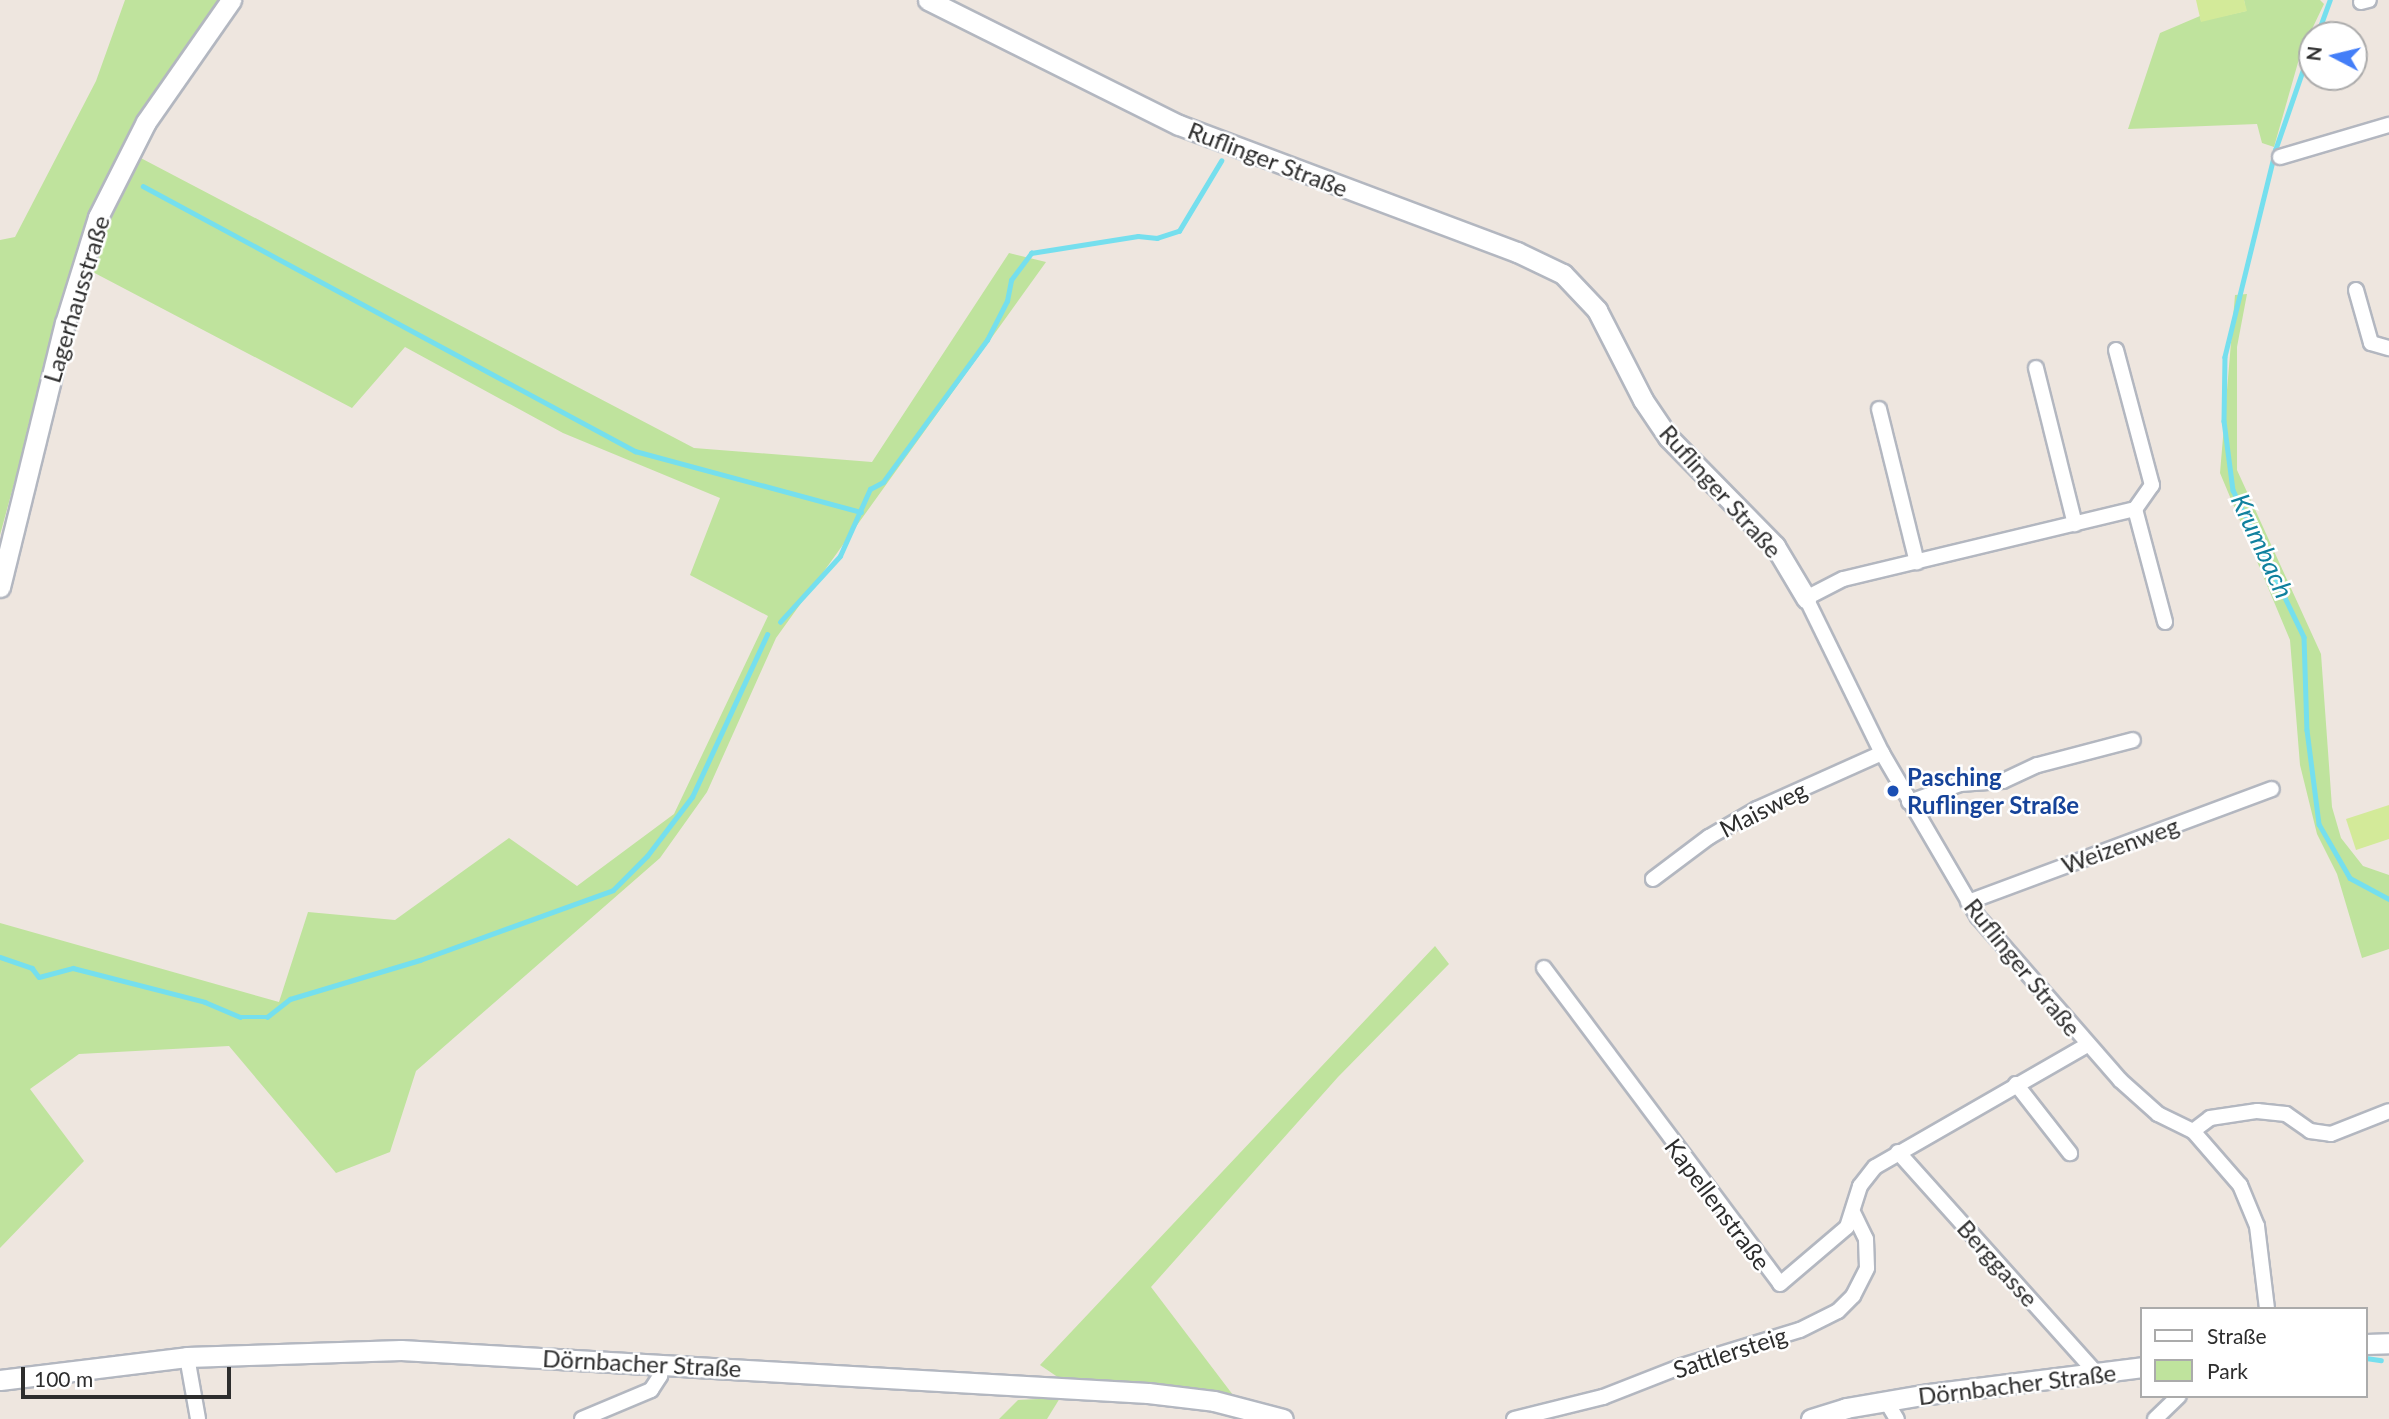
<!DOCTYPE html>
<html>
<head>
<meta charset="utf-8">
<style>
	body { margin:0 }
	#map { position:relative; width:2389px; height:1419px; overflow:hidden; background:#eee6df; font-family:Lato,sans-serif }
	div>[style] { position:absolute }
	.green>* { inset:0; background:#bfe39d }
	.pitch>* { inset:0; background:#d3ea99 }
	.stream>* { height:4.5px; margin:-2.25px; padding:0 2.25px; transform-origin:2.25px; border-radius:2.25px; background:#75dfee }
	.roads { filter:drop-shadow(2px 0 #b3b7c0) drop-shadow(-2px 0 #b3b7c0) drop-shadow(0 2px #b3b7c0) drop-shadow(0 -2px #b3b7c0) }
	.minor>* { height:14px; margin:-7px; padding:0 7px; transform-origin:7px; border-radius:7px; background:#fff }
	.tertiary>* { height:19px; margin:-9.5px; padding:0 9.5px; transform-origin:9.5px; border-radius:9.5px; background:#fff }
	.dots>* { width:19px; height:19px; translate:-50% -50%; box-sizing:border-box; border:4px solid #fff; border-radius:50% }
	span { translate:-50% -50%; white-space:nowrap; text-align:center; line-height:1.15; -webkit-text-stroke:5px #fff; paint-order:stroke }
	.street-label { font-size:24px; color:#2d2d2d }
	.transit-label { font-size:24px; color:#164399; font-weight:700 }
	.left { translate:0 -50%; text-align:left }
	.water-label { font-size:26px; color:#0f819e; font-style:italic }
	.legend { position:absolute; left:2140px; top:1307px; width:228px; height:91px; box-sizing:border-box; background:#fff; border:2px solid #ababab; margin:0; padding:9px 12px; list-style:none; font-size:21px; color:#2d2d2d }
	.legend li { display:flex; align-items:center; gap:14px; height:35px }
	.legend b { width:35px; border:2px solid #ababab }
	.north { position:absolute; left:2298px; top:21px; width:70px; height:70px; box-sizing:border-box; background:#fff; border:2px solid #ababab; border-radius:50%; rotate:277deg; font-size:19px; font-weight:700; line-height:28px; text-align:center; color:#2d2d2d }
	.north::after { content:''; display:block; margin:auto; width:24px; height:32px; background:#437ef8; clip-path:polygon(50% 0,100% 100%,50% 72%,0 100%) }
	.scale { position:absolute; left:21px; top:1367px; width:210px; height:32px; box-sizing:border-box; border:4px solid #2d2d2d; border-top:0; padding-left:9px; font-size:21px; line-height:24px; white-space:nowrap; color:#2d2d2d; -webkit-text-stroke:5px #fff; paint-order:stroke }
</style>
</head>
<body>
<div id="map">
	<div class="green">
		<i style="clip-path:polygon(125px 0,220px 0,71px 275px,0 535px,0 240px,15px 237px,96px 81px)"></i>
		<i style="clip-path:polygon(2244px 0,2320px 0,2324px 4px,2301px 52px,2274px 147px,2262px 143px,2257px 124px,2128px 129px,2160px 33px,2200px 16px,2201px 21px,2246px 11px)"></i>
		<i style="clip-path:polygon(135px 155px,694px 448px,872px 462px,1009px 253px,1046px 262px,776px 638px,707px 792px,660px 858px,416px 1071px,390px 1152px,336px 1173px,229px 1046px,79px 1054px,30px 1089px,84px 1161px,0 1248px,0 923px,279px 1002px,308px 912px,395px 920px,509px 838px,577px 886px,674px 814px,768px 616px,690px 575px,720px 498px,563px 433px,405px 347px,352px 408px,87px 269px)"></i>
		<i style="clip-path:polygon(2247px 294px,2237px 347px,2237px 470px,2321px 654px,2332px 807px,2341px 838px,2363px 866px,2389px 875px,2389px 949px,2362px 958px,2337px 874px,2317px 834px,2300px 765px,2290px 640px,2220px 473px,2235px 295px)"></i>
		<i style="clip-path:polygon(1435px 946px,1449px 964px,1338px 1077px,1151px 1287px,1233px 1395px,1154px 1384px,1062px 1380px,1040px 1365px)"></i>
		<i style="clip-path:polygon(1060px 1398px,1047px 1419px,999px 1419px,1018px 1400px)"></i>
	</div>
	<div class="pitch">
		<i style="clip-path:polygon(2196px 0,2244px 0,2247px 11px,2201px 22px)"></i>
		<i style="clip-path:polygon(2389px 805px,2389px 839px,2356px 850px,2346px 819px)"></i>
	</div>
	<div class="stream">
		<i style="left:2317px;top:35px;width:37px;rotate:-70deg"></i>
		<i style="left:2312px;top:45px;width:110px;rotate:109.1deg"></i>
		<i style="left:2276px;top:149px;width:214px;rotate:103.8deg"></i>
		<i style="left:2225px;top:357px;width:64px;rotate:90.9deg"></i>
		<i style="left:2224px;top:421px;width:70px;rotate:82.6deg"></i>
		<i style="left:2233px;top:490px;width:163px;rotate:64.2deg"></i>
		<i style="left:2304px;top:637px;width:93px;rotate:88.2deg"></i>
		<i style="left:2307px;top:730px;width:95px;rotate:82.7deg"></i>
		<i style="left:2319px;top:824px;width:62px;rotate:60.1deg"></i>
		<i style="left:2350px;top:878px;width:44px;rotate:28.3deg"></i>
		<i style="left:143px;top:186px;width:559px;rotate:28.31deg"></i>
		<i style="left:635px;top:451px;width:234px;rotate:15.1deg"></i>
		<i style="left:780px;top:622px;width:89px;rotate:-47.7deg"></i>
		<i style="left:840px;top:556px;width:73px;rotate:-65.9deg"></i>
		<i style="left:870px;top:489px;width:15px;rotate:-28deg"></i>
		<i style="left:883px;top:482px;width:176px;rotate:-53.8deg"></i>
		<i style="left:987px;top:340px;width:44px;rotate:-62.9deg"></i>
		<i style="left:1007px;top:301px;width:21px;rotate:-79deg"></i>
		<i style="left:1011px;top:280px;width:34px;rotate:-53deg"></i>
		<i style="left:1031px;top:253px;width:108px;rotate:-9deg"></i>
		<i style="left:1138px;top:236px;width:19px;rotate:6deg"></i>
		<i style="left:1157px;top:238px;width:23px;rotate:-18deg"></i>
		<i style="left:1179px;top:231px;width:82px;rotate:-59deg"></i>
		<i style="left:0;top:957px;width:34px;rotate:19deg"></i>
		<i style="left:32px;top:968px;width:11px;rotate:52deg"></i>
		<i style="left:39px;top:977px;width:35px;rotate:-15deg"></i>
		<i style="left:73px;top:968px;width:136px;rotate:14.4deg"></i>
		<i style="left:205px;top:1002px;width:38px;rotate:23deg"></i>
		<i style="left:240px;top:1017px;width:27px"></i>
		<i style="left:267px;top:1017px;width:29px;rotate:-38deg"></i>
		<i style="left:290px;top:999px;width:136px;rotate:-16.7deg"></i>
		<i style="left:420px;top:960px;width:205px;rotate:-19.9deg"></i>
		<i style="left:613px;top:890px;width:48px;rotate:-45deg"></i>
		<i style="left:647px;top:856px;width:74px;rotate:-52.7deg"></i>
		<i style="left:692px;top:797px;width:179px;rotate:-65.2deg"></i>
		<i style="left:2366px;top:1358px;width:15px;rotate:8deg"></i>
	</div>
	<div class="roads">
		<div class="minor">
			<i style="left:2361px;top:2px;width:8px;rotate:-14deg"></i>
			<i style="left:2280px;top:157px;width:114px;rotate:-16.4deg"></i>
			<i style="left:2356px;top:290px;width:55px;rotate:74.2deg"></i>
			<i style="left:2371px;top:343px;width:19px;rotate:16deg"></i>
			<i style="left:2116px;top:350px;width:140px;rotate:75.1deg"></i>
			<i style="left:2152px;top:485px;width:29px;rotate:125deg"></i>
			<i style="left:2135px;top:509px;width:300px;rotate:166.5deg"></i>
			<i style="left:1843px;top:579px;width:42px;rotate:152.8deg"></i>
			<i style="left:1806px;top:598px;width:173px;rotate:63.9deg"></i>
			<i style="left:1882px;top:753px;width:190px;rotate:59.7deg"></i>
			<i style="left:1978px;top:917px;width:216px;rotate:48.9deg"></i>
			<i style="left:2120px;top:1080px;width:51px;rotate:41.8deg"></i>
			<i style="left:2158px;top:1114px;width:39px;rotate:26deg"></i>
			<i style="left:2193px;top:1131px;width:72px;rotate:49deg"></i>
			<i style="left:2240px;top:1185px;width:44px;rotate:67.5deg"></i>
			<i style="left:2257px;top:1226px;width:84px;rotate:83.1deg"></i>
			<i style="left:2036px;top:368px;width:161px;rotate:76deg"></i>
			<i style="left:1879px;top:409px;width:158px;rotate:76.1deg"></i>
			<i style="left:2135px;top:509px;width:117px;rotate:75.1deg"></i>
			<i style="left:1909px;top:802px;width:54px;rotate:-19.4deg"></i>
			<i style="left:1960px;top:784px;width:43px;rotate:-4deg"></i>
			<i style="left:2003px;top:781px;width:38px;rotate:-25deg"></i>
			<i style="left:2038px;top:765px;width:98px;rotate:-14.7deg"></i>
			<i style="left:1653px;top:879px;width:70px;rotate:-36.9deg"></i>
			<i style="left:1709px;top:837px;width:56px;rotate:-30.3deg"></i>
			<i style="left:1757px;top:809px;width:137px;rotate:-24.1deg"></i>
			<i style="left:1968px;top:902px;width:324px;rotate:-20.4deg"></i>
			<i style="left:1544px;top:968px;width:394px;rotate:53.2deg"></i>
			<i style="left:1780px;top:1284px;width:88px;rotate:-40.4deg"></i>
			<i style="left:1847px;top:1227px;width:43px;rotate:-72.4deg"></i>
			<i style="left:1860px;top:1186px;width:24px;rotate:-52deg"></i>
			<i style="left:1875px;top:1167px;width:245px;rotate:-29.9deg"></i>
			<i style="left:2016px;top:1084px;width:88px;rotate:52deg"></i>
			<i style="left:2193px;top:1131px;width:21px;rotate:-37deg"></i>
			<i style="left:2210px;top:1118px;width:48px;rotate:-8.5deg"></i>
			<i style="left:2257px;top:1111px;width:29px;rotate:6deg"></i>
			<i style="left:2286px;top:1114px;width:29px;rotate:35deg"></i>
			<i style="left:2310px;top:1131px;width:21px;rotate:8deg"></i>
			<i style="left:2331px;top:1134px;width:62px;rotate:-21.6deg"></i>
			<i style="left:1898px;top:1152px;width:298px;rotate:48.1deg"></i>
			<i style="left:187px;top:1357px;width:63px;rotate:79.9deg"></i>
			<i style="left:1886px;top:1401px;width:21px;rotate:59deg"></i>
			<i style="left:582px;top:1419px;width:75px;rotate:-22.8deg"></i>
			<i style="left:651px;top:1390px;width:17px;rotate:-57deg"></i>
			<i style="left:660px;top:1376px;width:12px;rotate:-85deg"></i>
			<i style="left:1514px;top:1419px;width:92px;rotate:-13.9deg"></i>
			<i style="left:1603px;top:1397px;width:85px;rotate:-21.4deg"></i>
			<i style="left:1682px;top:1366px;width:123px;rotate:-17deg"></i>
			<i style="left:1800px;top:1330px;width:42px;rotate:-26.6deg"></i>
			<i style="left:1838px;top:1311px;width:21px;rotate:-45deg"></i>
			<i style="left:1853px;top:1296px;width:31px;rotate:-63deg"></i>
			<i style="left:1867px;top:1268px;width:29px;rotate:-92deg"></i>
			<i style="left:1866px;top:1239px;width:28px;rotate:-116deg"></i>
			<i style="left:2155px;top:1419px;width:33px;rotate:-44deg"></i>
		</div>
		<div class="tertiary">
			<i style="left:928px;top:0;width:280px;rotate:26.5deg"></i>
			<i style="left:1179px;top:125px;width:361px;rotate:20.6deg"></i>
			<i style="left:1517px;top:252px;width:51px;rotate:25.6deg"></i>
			<i style="left:1563px;top:274px;width:50px;rotate:46.6deg"></i>
			<i style="left:1597px;top:310px;width:101px;rotate:62.9deg"></i>
			<i style="left:1643px;top:400px;width:45px;rotate:56deg"></i>
			<i style="left:1668px;top:437px;width:153px;rotate:45.5deg"></i>
			<i style="left:1775px;top:546px;width:61px;rotate:59.2deg"></i>
			<i style="left:0;top:587px;width:272px;rotate:-76.2deg"></i>
			<i style="left:65px;top:323px;width:111px;rotate:-72.7deg"></i>
			<i style="left:98px;top:217px;width:106px;rotate:-63.2deg"></i>
			<i style="left:146px;top:122px;width:149px;rotate:-55.1deg"></i>
			<i style="left:2366px;top:1344px;width:23px;rotate:-2deg"></i>
			<i style="left:0;top:1380px;width:188px;rotate:-7deg"></i>
			<i style="left:187px;top:1357px;width:214px;rotate:-1.9deg"></i>
			<i style="left:401px;top:1350px;width:748px;rotate:3.29deg"></i>
			<i style="left:1148px;top:1393px;width:66px;rotate:6.9deg"></i>
			<i style="left:1214px;top:1401px;width:71px;rotate:14.6deg"></i>
			<i style="left:1811px;top:1419px;width:37px;rotate:-17deg"></i>
			<i style="left:1846px;top:1408px;width:84px;rotate:-9.6deg"></i>
			<i style="left:1929px;top:1394px;width:215px;rotate:-7.2deg"></i>
		</div>
	</div>
	<div class="dots">
		<i style="left:1893px;top:791px;background:#1a4fb4"></i>
	</div>
	<div class="street-label">
		<span style="left:1268px;top:159px;rotate:21deg">Ruflinger Straße</span>
		<span style="left:76px;top:299px;rotate:-73deg">Lagerhausstraße</span>
		<span style="left:1721px;top:491px;rotate:48deg">Ruflinger Straße</span>
		<span style="left:1763px;top:809px;rotate:-27deg">Maisweg</span>
		<span style="left:2120px;top:845px;rotate:-20deg">Weizenweg</span>
		<span style="left:2023px;top:967px;rotate:51deg">Ruflinger Straße</span>
		<span style="left:1718px;top:1204px;rotate:53deg">Kapellenstraße</span>
		<span style="left:1998px;top:1263px;rotate:48deg">Berggasse</span>
		<span style="left:1730px;top:1352px;rotate:-18deg">Sattlersteig</span>
		<span style="left:642px;top:1363px;rotate:3deg">Dörnbacher Straße</span>
		<span style="left:2017px;top:1384px;rotate:-7deg">Dörnbacher Straße</span>
	</div>
	<div class="transit-label">
		<span class="left" style="left:1907px;top:791px">Pasching<br>Ruflinger Straße</span>
	</div>
	<div class="water-label">
		<span style="left:2262px;top:546px;rotate:65deg">Krumbach</span>
	</div>
	<ul class="legend">
	<li><b style="height:9px;background:#fff"></b>Straße</li>
	<li><b style="height:19px;background:#bfe39d"></b>Park</li>
	</ul>
	<div class="north">N</div>
	<div class="scale">100 m</div>
</div>
</body>
</html>
